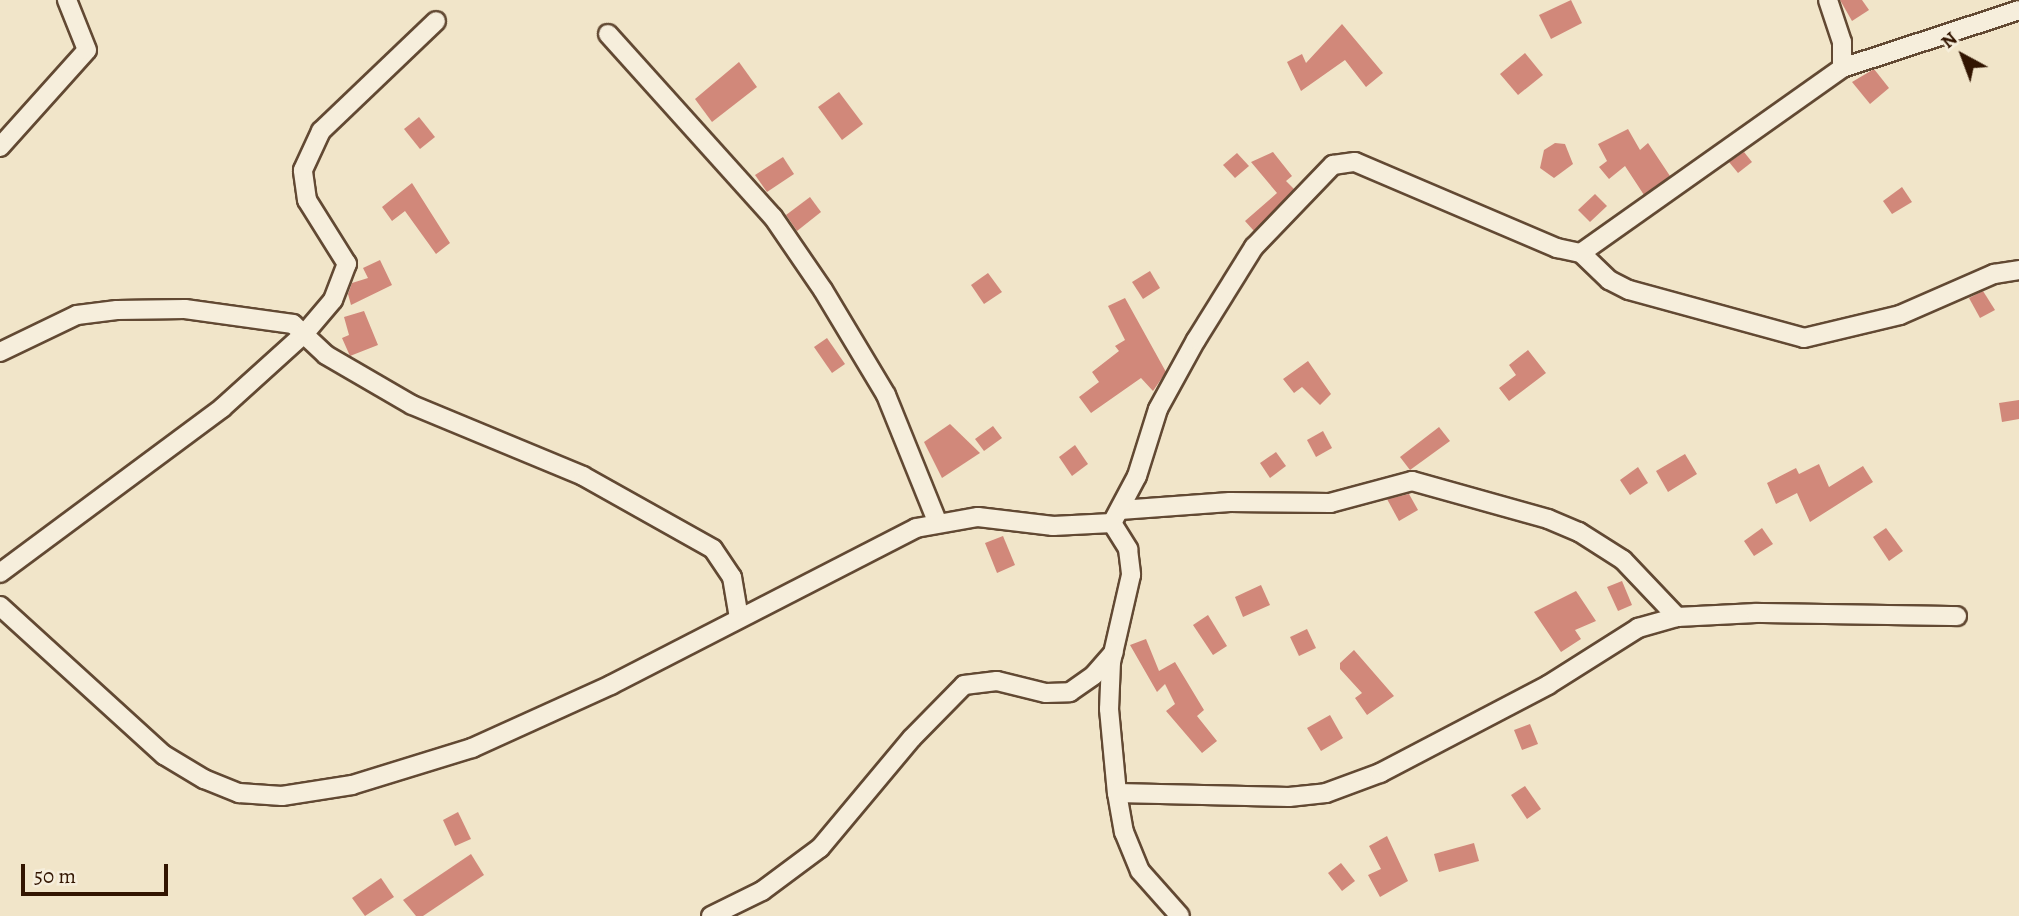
<!DOCTYPE html>
<html>
<head>
<meta charset="utf-8">
<style>
	body { margin:0 }
	#map { position:relative; width:2019px; height:916px; overflow:hidden; background:#f1e5c9; font-family:Alegreya,serif }
	div>[style] { position:absolute }
	.building>* { inset:0; background:#d1887a }
	.roads { filter:drop-shadow(2px 0 #624933) drop-shadow(-2px 0 #624933) drop-shadow(0 2px #624933) drop-shadow(0 -2px #624933) }
	.minor>* { height:18px; margin:-9px; padding:0 9px; transform-origin:9px; border-radius:9px; background:#f6eedc }
	span { translate:-50% -50%; white-space:nowrap; text-align:center; line-height:1.15; -webkit-text-stroke:5px #f6eedc; paint-order:stroke }
	.north { position:absolute; left:1928px; top:21px; width:70px; height:70px; -webkit-text-stroke:5px #f6eedc; paint-order:stroke; rotate:319deg; font-size:19px; font-weight:700; line-height:28px; text-align:center; color:#321501 }
	.north::after { content:''; display:block; margin:auto; width:24px; height:32px; background:#321501; clip-path:polygon(50% 0,100% 100%,50% 72%,0 100%) }
	.scale { position:absolute; left:21px; top:864px; width:147px; height:32px; box-sizing:border-box; border:4px solid #321501; border-top:0; padding-left:9px; font-size:21px; line-height:24px; white-space:nowrap; color:#321501; -webkit-text-stroke:5px #f6eedc; paint-order:stroke }
</style>
</head>
<body>
<div id="map">
	<div class="building">
		<i style="clip-path:polygon(1571px 0,1582px 23px,1551px 39px,1539px 15px)"></i>
		<i style="clip-path:polygon(1840px 0,1862px 0,1869px 10px,1852px 21px)"></i>
		<i style="clip-path:polygon(1342px 24px,1383px 73px,1366px 87px,1345px 60px,1301px 91px,1287px 62px,1302px 54px,1306px 63px)"></i>
		<i style="clip-path:polygon(1525px 53px,1543px 75px,1518px 95px,1500px 74px)"></i>
		<i style="clip-path:polygon(739px 62px,757px 87px,712px 122px,695px 99px)"></i>
		<i style="clip-path:polygon(1874px 69px,1889px 88px,1870px 104px,1852px 82px)"></i>
		<i style="clip-path:polygon(839px 92px,863px 124px,842px 140px,818px 107px)"></i>
		<i style="clip-path:polygon(419px 117px,435px 137px,420px 149px,404px 129px)"></i>
		<i style="clip-path:polygon(1628px 129px,1640px 150px,1648px 143px,1670px 176px,1644px 195px,1625px 166px,1609px 179px,1599px 167px,1607px 161px,1598px 144px)"></i>
		<i style="clip-path:polygon(1555px 143px,1565px 144px,1573px 164px,1554px 178px,1540px 168px,1544px 150px)"></i>
		<i style="clip-path:polygon(1273px 152px,1292px 176px,1286px 181px,1294px 189px,1254px 231px,1245px 221px,1277px 193px,1251px 162px)"></i>
		<i style="clip-path:polygon(1744px 152px,1752px 162px,1738px 173px,1729px 162px)"></i>
		<i style="clip-path:polygon(1237px 153px,1249px 166px,1235px 178px,1223px 165px)"></i>
		<i style="clip-path:polygon(783px 157px,794px 174px,767px 192px,755px 175px)"></i>
		<i style="clip-path:polygon(412px 183px,450px 243px,436px 254px,405px 211px,392px 221px,382px 207px)"></i>
		<i style="clip-path:polygon(1902px 187px,1912px 202px,1892px 214px,1883px 201px)"></i>
		<i style="clip-path:polygon(1595px 194px,1607px 206px,1590px 222px,1578px 210px)"></i>
		<i style="clip-path:polygon(810px 197px,821px 212px,797px 231px,786px 215px)"></i>
		<i style="clip-path:polygon(380px 260px,392px 285px,351px 305px,348px 294px,352px 283px,368px 278px,363px 268px)"></i>
		<i style="clip-path:polygon(1150px 271px,1160px 288px,1143px 299px,1132px 282px)"></i>
		<i style="clip-path:polygon(988px 273px,1002px 292px,984px 304px,971px 285px)"></i>
		<i style="clip-path:polygon(1983px 291px,1995px 310px,1980px 318px,1969px 298px)"></i>
		<i style="clip-path:polygon(1125px 298px,1166px 372px,1153px 391px,1141px 378px,1091px 413px,1079px 397px,1099px 382px,1092px 372px,1119px 351px,1115px 346px,1125px 340px,1108px 306px)"></i>
		<i style="clip-path:polygon(364px 311px,378px 345px,350px 356px,342px 338px,349px 335px,344px 317px)"></i>
		<i style="clip-path:polygon(827px 338px,845px 364px,832px 373px,814px 347px)"></i>
		<i style="clip-path:polygon(1528px 350px,1546px 373px,1509px 401px,1499px 388px,1516px 375px,1509px 365px)"></i>
		<i style="clip-path:polygon(1308px 361px,1331px 394px,1320px 405px,1302px 387px,1294px 393px,1283px 379px)"></i>
		<i style="clip-path:polygon(2019px 400px,2019px 419px,2002px 422px,1999px 403px)"></i>
		<i style="clip-path:polygon(950px 424px,980px 453px,942px 478px,924px 442px)"></i>
		<i style="clip-path:polygon(993px 426px,1002px 438px,984px 451px,975px 439px)"></i>
		<i style="clip-path:polygon(1439px 427px,1450px 441px,1410px 470px,1400px 457px)"></i>
		<i style="clip-path:polygon(1323px 431px,1332px 448px,1316px 457px,1307px 440px)"></i>
		<i style="clip-path:polygon(1075px 445px,1088px 464px,1072px 476px,1059px 457px)"></i>
		<i style="clip-path:polygon(1276px 452px,1286px 466px,1270px 478px,1260px 463px)"></i>
		<i style="clip-path:polygon(1685px 454px,1697px 474px,1668px 492px,1656px 471px)"></i>
		<i style="clip-path:polygon(1819px 464px,1829px 487px,1863px 466px,1873px 482px,1810px 522px,1797px 493px,1776px 504px,1767px 483px,1796px 468px,1799px 474px)"></i>
		<i style="clip-path:polygon(1638px 467px,1648px 483px,1630px 495px,1620px 480px)"></i>
		<i style="clip-path:polygon(1409px 494px,1418px 510px,1399px 521px,1387px 499px)"></i>
		<i style="clip-path:polygon(1762px 528px,1773px 544px,1754px 556px,1744px 541px)"></i>
		<i style="clip-path:polygon(1886px 528px,1903px 551px,1889px 561px,1873px 537px)"></i>
		<i style="clip-path:polygon(1003px 536px,1015px 565px,997px 573px,985px 543px)"></i>
		<i style="clip-path:polygon(1622px 581px,1632px 605px,1618px 611px,1607px 587px)"></i>
		<i style="clip-path:polygon(1261px 585px,1270px 605px,1243px 617px,1235px 597px)"></i>
		<i style="clip-path:polygon(1576px 591px,1596px 621px,1575px 630px,1581px 639px,1561px 652px,1534px 612px)"></i>
		<i style="clip-path:polygon(1208px 615px,1227px 646px,1213px 655px,1193px 625px)"></i>
		<i style="clip-path:polygon(1307px 629px,1316px 648px,1299px 656px,1290px 637px)"></i>
		<i style="clip-path:polygon(1146px 639px,1159px 671px,1175px 662px,1204px 710px,1197px 716px,1217px 741px,1202px 753px,1166px 711px,1175px 704px,1165px 684px,1157px 692px,1130px 645px)"></i>
		<i style="clip-path:polygon(1354px 650px,1394px 696px,1367px 715px,1355px 698px,1362px 693px,1340px 669px,1340px 663px)"></i>
		<i style="clip-path:polygon(1330px 715px,1343px 738px,1321px 751px,1307px 728px)"></i>
		<i style="clip-path:polygon(1530px 724px,1538px 744px,1522px 750px,1514px 730px)"></i>
		<i style="clip-path:polygon(1525px 786px,1541px 809px,1527px 819px,1511px 795px)"></i>
		<i style="clip-path:polygon(458px 812px,471px 839px,455px 846px,443px 820px)"></i>
		<i style="clip-path:polygon(1387px 836px,1408px 881px,1380px 897px,1368px 875px,1381px 869px,1369px 846px)"></i>
		<i style="clip-path:polygon(1474px 843px,1479px 861px,1439px 872px,1434px 854px)"></i>
		<i style="clip-path:polygon(471px 854px,484px 875px,423px 916px,416px 916px,403px 900px)"></i>
		<i style="clip-path:polygon(1341px 863px,1355px 881px,1342px 891px,1328px 873px)"></i>
		<i style="clip-path:polygon(381px 878px,394px 897px,365px 916px,352px 898px)"></i>
	</div>
	<div class="roads">
		<div class="minor">
			<i style="left:1828px;top:0;width:44px;rotate:71.6deg"></i>
			<i style="left:1842px;top:42px;width:26px;rotate:90deg"></i>
			<i style="left:608px;top:34px;width:246px;rotate:48deg"></i>
			<i style="left:773px;top:217px;width:88px;rotate:55.6deg"></i>
			<i style="left:823px;top:290px;width:122px;rotate:59deg"></i>
			<i style="left:886px;top:395px;width:136px;rotate:68deg"></i>
			<i style="left:0;top:147px;width:130px;rotate:-48.1deg"></i>
			<i style="left:87px;top:50px;width:54px;rotate:-111.8deg"></i>
			<i style="left:1581px;top:253px;width:39px;rotate:44deg"></i>
			<i style="left:1609px;top:280px;width:22px;rotate:27deg"></i>
			<i style="left:1629px;top:290px;width:181px;rotate:15.3deg"></i>
			<i style="left:1804px;top:338px;width:99px;rotate:-13.5deg"></i>
			<i style="left:1900px;top:315px;width:103px;rotate:-23.6deg"></i>
			<i style="left:1994px;top:274px;width:25px;rotate:-9deg"></i>
			<i style="left:0;top:352px;width:85px;rotate:-25.7deg"></i>
			<i style="left:77px;top:315px;width:40px;rotate:-7.1deg"></i>
			<i style="left:117px;top:310px;width:68px;rotate:-0.8deg"></i>
			<i style="left:185px;top:309px;width:109px;rotate:7.9deg"></i>
			<i style="left:293px;top:324px;width:45px;rotate:43.2deg"></i>
			<i style="left:326px;top:355px;width:99px;rotate:30.2deg"></i>
			<i style="left:412px;top:405px;width:185px;rotate:22.5deg"></i>
			<i style="left:583px;top:476px;width:149px;rotate:29.3deg"></i>
			<i style="left:713px;top:549px;width:34px;rotate:56deg"></i>
			<i style="left:732px;top:577px;width:42px;rotate:80.3deg"></i>
			<i style="left:1120px;top:510px;width:110px;rotate:-4.2deg"></i>
			<i style="left:1230px;top:502px;width:100px;rotate:0.6deg"></i>
			<i style="left:1330px;top:503px;width:85px;rotate:-15deg"></i>
			<i style="left:1412px;top:481px;width:141px;rotate:15.6deg"></i>
			<i style="left:1548px;top:519px;width:34px;rotate:23deg"></i>
			<i style="left:1579px;top:532px;width:52px;rotate:32.5deg"></i>
			<i style="left:1623px;top:560px;width:79px;rotate:46.5deg"></i>
			<i style="left:1112px;top:523px;width:31px;rotate:58deg"></i>
			<i style="left:1128px;top:549px;width:26px;rotate:83deg"></i>
			<i style="left:1131px;top:575px;width:89px;rotate:102.9deg"></i>
			<i style="left:1111px;top:662px;width:47px;rotate:92.4deg"></i>
			<i style="left:1109px;top:709px;width:84px;rotate:84.6deg"></i>
			<i style="left:1117px;top:793px;width:40px;rotate:80deg"></i>
			<i style="left:1124px;top:832px;width:42px;rotate:67.7deg"></i>
			<i style="left:1140px;top:871px;width:60px;rotate:48.4deg"></i>
			<i style="left:0;top:573px;width:277px;rotate:-36.6deg"></i>
			<i style="left:222px;top:408px;width:112px;rotate:-42.1deg"></i>
			<i style="left:305px;top:333px;width:43px;rotate:-49.7deg"></i>
			<i style="left:333px;top:300px;width:39px;rotate:-69deg"></i>
			<i style="left:347px;top:264px;width:75px;rotate:-122deg"></i>
			<i style="left:307px;top:200px;width:30px;rotate:-98deg"></i>
			<i style="left:303px;top:170px;width:43px;rotate:-65.2deg"></i>
			<i style="left:321px;top:131px;width:159px;rotate:-43.7deg"></i>
			<i style="left:0;top:606px;width:222px;rotate:42.3deg"></i>
			<i style="left:164px;top:755px;width:47px;rotate:31deg"></i>
			<i style="left:204px;top:779px;width:38px;rotate:22deg"></i>
			<i style="left:239px;top:793px;width:43px;rotate:4deg"></i>
			<i style="left:282px;top:796px;width:71px;rotate:-8.9deg"></i>
			<i style="left:352px;top:785px;width:126px;rotate:-17.1deg"></i>
			<i style="left:472px;top:748px;width:153px;rotate:-24.4deg"></i>
			<i style="left:611px;top:685px;width:343px;rotate:-27.2deg"></i>
			<i style="left:916px;top:528px;width:63px;rotate:-10.1deg"></i>
			<i style="left:978px;top:517px;width:76px;rotate:6.8deg"></i>
			<i style="left:1053px;top:526px;width:59px;rotate:-2.9deg"></i>
			<i style="left:1112px;top:523px;width:53px;rotate:-62deg"></i>
			<i style="left:1137px;top:476px;width:70px;rotate:-72.6deg"></i>
			<i style="left:1158px;top:409px;width:79px;rotate:-61.2deg"></i>
			<i style="left:1196px;top:340px;width:110px;rotate:-58.1deg"></i>
			<i style="left:1254px;top:247px;width:114px;rotate:-46.1deg"></i>
			<i style="left:1333px;top:165px;width:22px;rotate:-8deg"></i>
			<i style="left:1355px;top:162px;width:220px;rotate:23.1deg"></i>
			<i style="left:1557px;top:248px;width:25px;rotate:12deg"></i>
			<i style="left:1581px;top:253px;width:320px;rotate:-35.3deg"></i>
			<i style="left:1842px;top:68px;width:186px;rotate:-18.1deg"></i>
			<i style="left:1117px;top:793px;width:172px;rotate:1.3deg"></i>
			<i style="left:1289px;top:797px;width:37px;rotate:-6deg"></i>
			<i style="left:1326px;top:793px;width:58px;rotate:-20.3deg"></i>
			<i style="left:1380px;top:773px;width:190px;rotate:-27.6deg"></i>
			<i style="left:1548px;top:685px;width:107px;rotate:-32.3deg"></i>
			<i style="left:1638px;top:628px;width:41px;rotate:-15.8deg"></i>
			<i style="left:1677px;top:617px;width:79px;rotate:-2.9deg"></i>
			<i style="left:1756px;top:613px;width:201px;rotate:0.9deg"></i>
			<i style="left:711px;top:916px;width:57px;rotate:-26.1deg"></i>
			<i style="left:762px;top:891px;width:72px;rotate:-36.6deg"></i>
			<i style="left:820px;top:848px;width:143px;rotate:-50.1deg"></i>
			<i style="left:912px;top:738px;width:74px;rotate:-45.5deg"></i>
			<i style="left:964px;top:685px;width:33px;rotate:-7deg"></i>
			<i style="left:997px;top:681px;width:50px;rotate:13.8deg"></i>
			<i style="left:1046px;top:693px;width:24px;rotate:-2deg"></i>
			<i style="left:1070px;top:692px;width:29px;rotate:-35deg"></i>
			<i style="left:1094px;top:675px;width:30px;rotate:-49deg"></i>
		</div>
	</div>
	<div class="north">N</div>
	<div class="scale">50 m</div>
</div>
</body>
</html>
